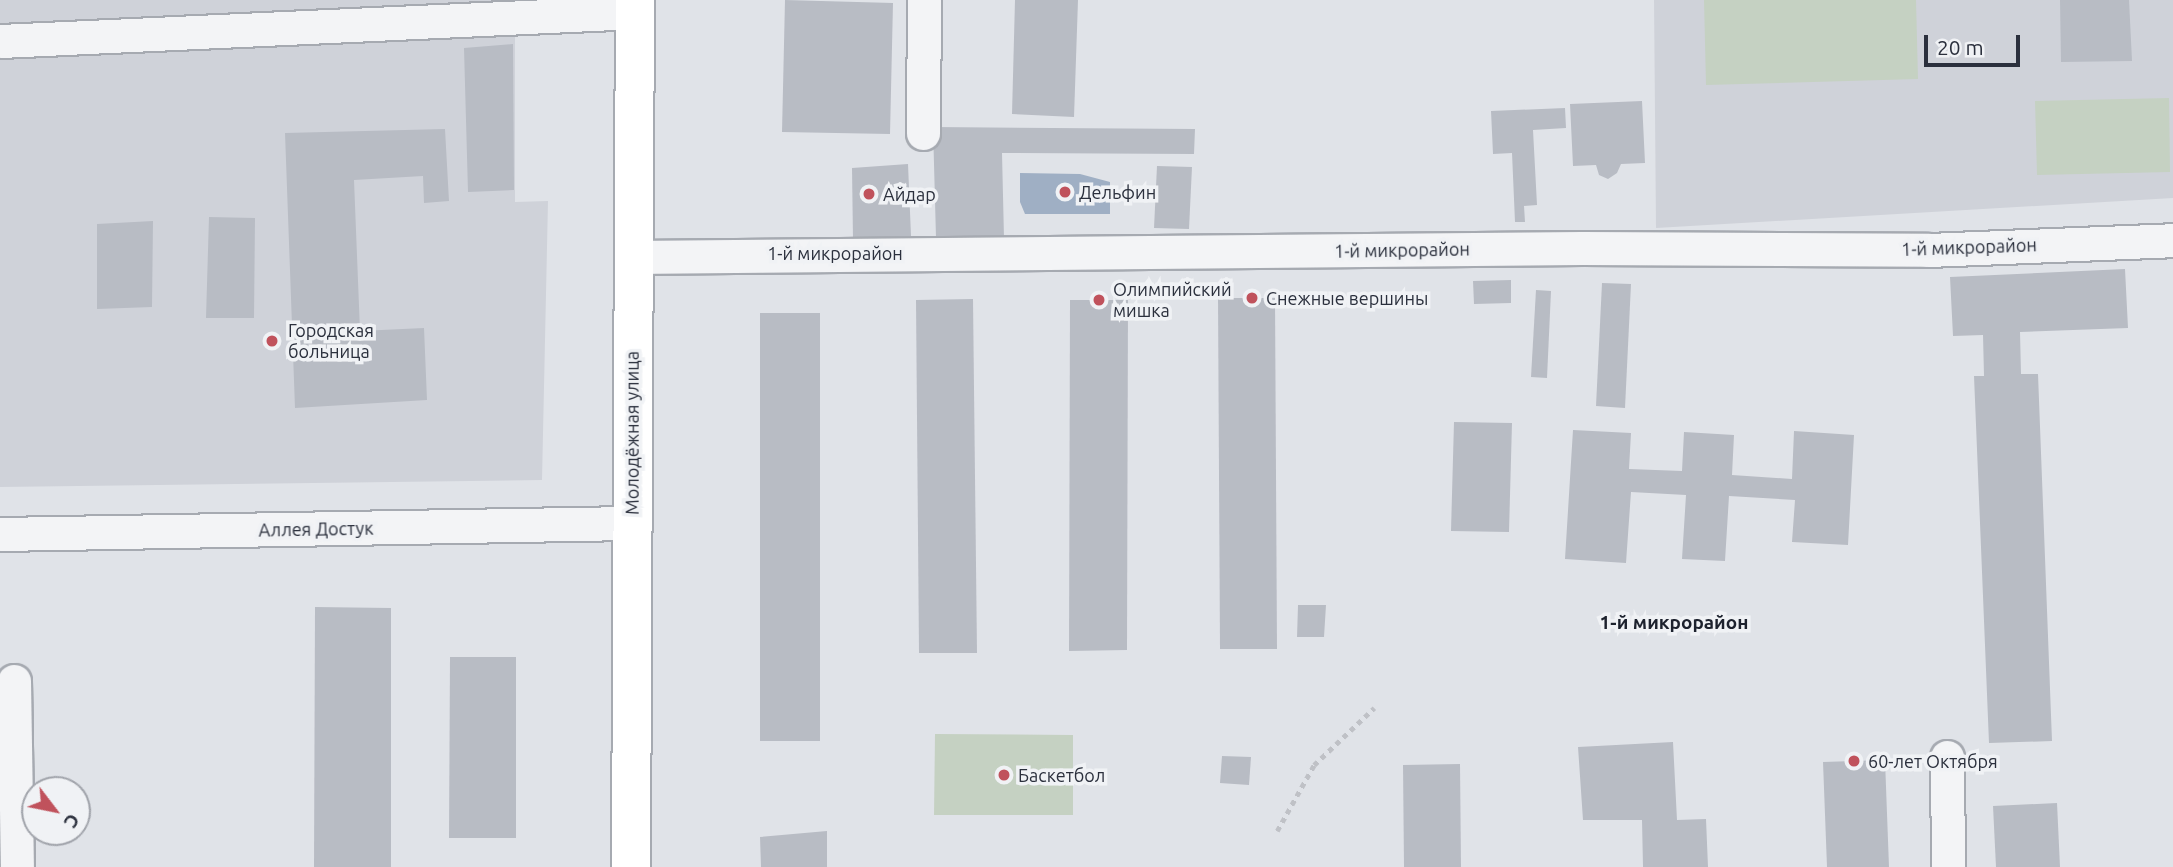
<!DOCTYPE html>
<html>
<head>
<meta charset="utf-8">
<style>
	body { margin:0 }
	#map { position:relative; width:2173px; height:867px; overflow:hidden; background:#e0e3e8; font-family:Ubuntu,sans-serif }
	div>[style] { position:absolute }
	.built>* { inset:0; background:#cfd2d9 }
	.green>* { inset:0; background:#c5d1c2 }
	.water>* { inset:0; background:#9fafc4 }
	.building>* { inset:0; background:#b8bcc4 }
	.path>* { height:4.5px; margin-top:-2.25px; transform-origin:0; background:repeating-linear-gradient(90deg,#bfc1c6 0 5px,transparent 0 10px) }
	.roads { filter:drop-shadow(2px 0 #a6aab1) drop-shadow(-2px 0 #a6aab1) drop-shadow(0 2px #a6aab1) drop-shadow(0 -2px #a6aab1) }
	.minor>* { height:33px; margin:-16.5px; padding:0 16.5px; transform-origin:16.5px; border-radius:16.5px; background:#f3f4f6 }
	.major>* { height:38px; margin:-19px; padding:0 19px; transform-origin:19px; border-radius:19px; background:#fff }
	.dots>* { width:19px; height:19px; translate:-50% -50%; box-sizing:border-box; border:4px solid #f0f2f5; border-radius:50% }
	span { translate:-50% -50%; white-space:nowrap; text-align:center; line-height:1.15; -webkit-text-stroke:7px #f0f2f5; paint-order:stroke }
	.poi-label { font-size:18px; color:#2b303d }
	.left { translate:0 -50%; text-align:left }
	.street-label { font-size:18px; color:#2b303d }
	.neighbourhood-label { font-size:19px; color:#1d222e; font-weight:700 }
	.north { position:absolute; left:21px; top:776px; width:70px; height:70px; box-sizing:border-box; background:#f0f2f5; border:2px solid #a1a4ab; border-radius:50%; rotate:122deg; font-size:19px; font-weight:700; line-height:28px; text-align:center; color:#2b303d }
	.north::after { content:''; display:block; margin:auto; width:24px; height:32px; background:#c0525c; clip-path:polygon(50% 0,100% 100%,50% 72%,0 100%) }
	.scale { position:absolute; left:1924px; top:35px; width:96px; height:32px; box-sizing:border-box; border:4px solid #2b303d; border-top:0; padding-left:9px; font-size:21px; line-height:24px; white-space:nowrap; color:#2b303d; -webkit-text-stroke:5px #f0f2f5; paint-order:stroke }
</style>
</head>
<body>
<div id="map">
	<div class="built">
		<i style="clip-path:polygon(0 0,515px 0,515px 202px,548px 201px,542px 480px,0 487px)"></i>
		<i style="clip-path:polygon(1654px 0,2173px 0,2173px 198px,1656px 228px)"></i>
	</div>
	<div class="green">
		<i style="clip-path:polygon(1704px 0,1916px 0,1918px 79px,1706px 85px)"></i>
		<i style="clip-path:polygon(2169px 98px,2170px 172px,2037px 175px,2035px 101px)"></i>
		<i style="clip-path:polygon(935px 734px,1073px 735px,1073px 815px,934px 815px)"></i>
	</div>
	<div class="water">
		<i style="clip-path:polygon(1020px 173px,1080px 174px,1110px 182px,1110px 214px,1025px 214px,1020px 202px)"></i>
	</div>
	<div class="building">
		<i style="clip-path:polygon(785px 0,893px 3px,890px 134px,782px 132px)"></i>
		<i style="clip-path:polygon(1015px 0,1078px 0,1074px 117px,1012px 114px)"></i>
		<i style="clip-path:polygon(2060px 0,2129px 0,2132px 61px,2061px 62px)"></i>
		<i style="clip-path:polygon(513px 44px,514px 190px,468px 192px,464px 48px)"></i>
		<i style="clip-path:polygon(1642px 101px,1645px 163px,1621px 164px,1617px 173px,1608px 179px,1599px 175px,1596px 165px,1573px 166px,1570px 104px)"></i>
		<i style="clip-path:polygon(1565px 108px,1566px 128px,1533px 130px,1537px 205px,1524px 206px,1525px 222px,1515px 222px,1512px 153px,1493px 154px,1491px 111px)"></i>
		<i style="clip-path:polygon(933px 127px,1195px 129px,1194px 154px,1002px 153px,1004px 238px,936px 238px)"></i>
		<i style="clip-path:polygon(445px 129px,449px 201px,424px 203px,423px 176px,354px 180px,360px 331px,424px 328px,427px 400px,295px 408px,285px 133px)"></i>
		<i style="clip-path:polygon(908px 164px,911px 236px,853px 240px,852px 168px)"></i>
		<i style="clip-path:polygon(1157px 166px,1192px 167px,1189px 229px,1154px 228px)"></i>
		<i style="clip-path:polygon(209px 217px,255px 218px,254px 318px,206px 318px)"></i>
		<i style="clip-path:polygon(153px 221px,152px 307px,97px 309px,97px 224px)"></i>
		<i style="clip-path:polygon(2125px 269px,2128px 328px,2020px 332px,2021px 374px,2038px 374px,2052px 741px,1989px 743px,1974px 376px,1984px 376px,1983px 335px,1953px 336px,1950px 277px)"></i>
		<i style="clip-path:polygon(1511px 280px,1511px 303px,1474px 304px,1473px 281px)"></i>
		<i style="clip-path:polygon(1602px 283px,1631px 284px,1625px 408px,1596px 406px)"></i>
		<i style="clip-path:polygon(1536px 290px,1551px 291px,1547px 378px,1531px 377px)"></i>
		<i style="clip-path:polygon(1218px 298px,1275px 298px,1277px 649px,1220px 649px)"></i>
		<i style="clip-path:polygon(973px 299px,977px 653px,919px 653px,916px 300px)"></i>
		<i style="clip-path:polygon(1070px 300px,1128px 300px,1127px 650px,1069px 651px)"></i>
		<i style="clip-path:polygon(760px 313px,820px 313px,820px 741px,760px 741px)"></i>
		<i style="clip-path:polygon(1454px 422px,1512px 423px,1509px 532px,1451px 531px)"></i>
		<i style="clip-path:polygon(1573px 430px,1631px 433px,1629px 469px,1682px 471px,1684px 432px,1734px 435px,1732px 475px,1792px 479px,1794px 431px,1854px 435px,1848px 545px,1792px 542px,1795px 500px,1729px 496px,1725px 561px,1682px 559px,1686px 495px,1631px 492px,1626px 563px,1565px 559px)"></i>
		<i style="clip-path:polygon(1298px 605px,1326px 605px,1324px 637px,1297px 637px)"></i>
		<i style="clip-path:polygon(315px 607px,391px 608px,391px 867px,314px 867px)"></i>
		<i style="clip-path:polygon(450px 657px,516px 657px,516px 838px,449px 838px)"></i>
		<i style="clip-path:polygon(1673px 742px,1677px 820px,1706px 819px,1708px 867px,1643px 867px,1642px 820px,1583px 820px,1578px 747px)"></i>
		<i style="clip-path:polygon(1222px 756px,1251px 757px,1249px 785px,1220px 783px)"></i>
		<i style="clip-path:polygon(1885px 760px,1889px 867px,1827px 867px,1823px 762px)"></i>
		<i style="clip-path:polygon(1460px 764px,1461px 867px,1404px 867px,1403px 765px)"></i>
		<i style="clip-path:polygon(2057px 803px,2060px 867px,1996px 867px,1993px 806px)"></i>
		<i style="clip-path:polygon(827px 831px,827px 867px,761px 867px,760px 837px)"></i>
	</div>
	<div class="path">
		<i style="left:1277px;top:831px;width:76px;rotate:-60.7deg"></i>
		<i style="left:1314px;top:765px;width:83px;rotate:-43.5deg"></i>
	</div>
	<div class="roads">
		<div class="minor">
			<i style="left:0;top:41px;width:636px;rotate:-2.61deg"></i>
			<i style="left:923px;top:133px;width:133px;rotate:-89.6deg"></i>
			<i style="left:631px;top:257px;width:951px;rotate:-0.54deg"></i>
			<i style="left:1582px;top:248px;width:346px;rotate:0.3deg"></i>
			<i style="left:1928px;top:250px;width:245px;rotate:-2.3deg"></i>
			<i style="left:0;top:534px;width:632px;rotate:-1deg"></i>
			<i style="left:14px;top:681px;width:186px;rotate:89.1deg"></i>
			<i style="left:1947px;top:757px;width:110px;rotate:89.5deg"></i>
		</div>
		<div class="major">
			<i style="left:631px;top:867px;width:867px;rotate:-89.74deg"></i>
		</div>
	</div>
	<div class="dots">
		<i style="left:1065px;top:192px;background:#c0525c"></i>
		<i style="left:869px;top:194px;background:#c0525c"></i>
		<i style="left:1252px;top:298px;background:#c0525c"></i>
		<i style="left:1099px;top:300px;background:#c0525c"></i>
		<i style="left:272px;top:341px;background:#c0525c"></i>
		<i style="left:1854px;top:761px;background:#c0525c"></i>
		<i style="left:1004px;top:775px;background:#c0525c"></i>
	</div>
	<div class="poi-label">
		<span class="left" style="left:1079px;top:192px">Дельфин</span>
		<span class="left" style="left:883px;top:194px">Айдар</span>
		<span class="left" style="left:1113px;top:300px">Олимпийский<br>мишка</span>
		<span class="left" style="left:1266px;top:298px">Снежные вершины</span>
		<span class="left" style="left:288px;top:341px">Городская<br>больница</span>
		<span class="left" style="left:1868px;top:761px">60-лет Октября</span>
		<span class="left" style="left:1018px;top:775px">Баскетбол</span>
	</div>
	<div class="street-label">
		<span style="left:1969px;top:247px;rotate:-2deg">1-й микрорайон</span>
		<span style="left:1402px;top:250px;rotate:-1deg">1-й микрорайон</span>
		<span style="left:835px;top:253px">1-й микрорайон</span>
		<span style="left:632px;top:433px;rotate:-90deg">Молодёжная улица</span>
		<span style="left:316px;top:529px;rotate:-1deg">Аллея Достук</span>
	</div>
	<div class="neighbourhood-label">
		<span style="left:1674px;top:623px">1-й микрорайон</span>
	</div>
	<div class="north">С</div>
	<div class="scale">20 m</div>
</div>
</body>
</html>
